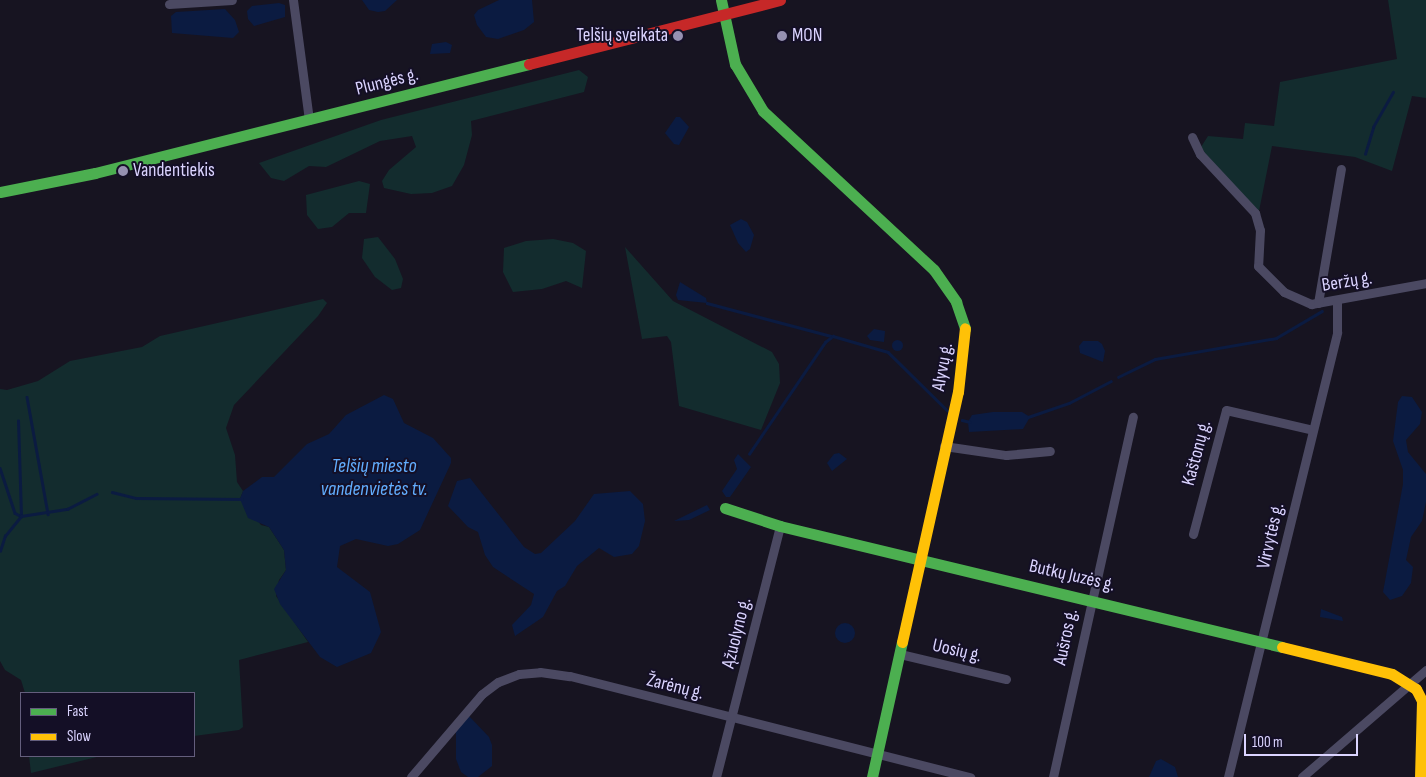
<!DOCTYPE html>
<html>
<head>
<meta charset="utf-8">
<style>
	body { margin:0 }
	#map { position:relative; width:1426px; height:777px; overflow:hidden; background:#171421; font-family:"Sofia Sans Condensed",sans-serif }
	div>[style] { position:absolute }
	.green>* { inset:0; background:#132c2e }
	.water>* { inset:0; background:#0b1b41 }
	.round { border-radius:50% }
	.stream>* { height:2.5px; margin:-1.25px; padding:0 1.25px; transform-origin:1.25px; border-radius:1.25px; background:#0b1b41 }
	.street>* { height:9px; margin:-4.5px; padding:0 4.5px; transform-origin:4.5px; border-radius:4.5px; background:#4b4962 }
	.fast>* { height:11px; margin:-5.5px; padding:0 5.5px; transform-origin:5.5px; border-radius:5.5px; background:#4caf50 }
	.slow>* { height:11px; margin:-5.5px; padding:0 5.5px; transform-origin:5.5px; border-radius:5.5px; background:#ffc107 }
	.jam>* { height:11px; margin:-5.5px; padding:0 5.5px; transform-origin:5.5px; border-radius:5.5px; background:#c62828 }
	.dots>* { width:14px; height:14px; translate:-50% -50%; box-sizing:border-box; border:2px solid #140f26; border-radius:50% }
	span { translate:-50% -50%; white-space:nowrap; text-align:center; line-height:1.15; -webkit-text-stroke:4px #140f26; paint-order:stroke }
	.poi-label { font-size:19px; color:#dbd4ff }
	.right { translate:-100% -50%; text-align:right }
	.left { translate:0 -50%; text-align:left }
	.street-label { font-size:19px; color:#dbd4ff }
	.water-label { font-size:20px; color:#62aeff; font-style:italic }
	.legend { position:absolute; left:20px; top:692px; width:175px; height:65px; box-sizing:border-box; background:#140f26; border:1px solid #645e7d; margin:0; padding:6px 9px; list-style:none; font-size:15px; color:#dbd4ff }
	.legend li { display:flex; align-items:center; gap:10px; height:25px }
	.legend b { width:25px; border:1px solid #645e7d }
	.scale { position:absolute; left:1244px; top:734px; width:114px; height:22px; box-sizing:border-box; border:2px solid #dbd4ff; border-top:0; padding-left:6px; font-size:15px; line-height:18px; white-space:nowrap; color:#dbd4ff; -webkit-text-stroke:4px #140f26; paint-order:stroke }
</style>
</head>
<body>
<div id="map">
	<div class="green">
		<i style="clip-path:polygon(1388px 0,1426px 0,1426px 98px,1412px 96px,1392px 171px,1355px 157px,1272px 146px,1259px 211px,1210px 161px,1201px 147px,1208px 136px,1243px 139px,1245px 123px,1274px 126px,1280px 82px,1397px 59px)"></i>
		<i style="clip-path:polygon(579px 70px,588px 77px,584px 92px,471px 121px,472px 135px,464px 165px,452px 186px,432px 193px,411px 194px,384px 188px,382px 181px,389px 170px,416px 147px,412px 136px,380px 141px,326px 167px,309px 166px,284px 181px,271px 178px,259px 163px,381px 120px)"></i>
		<i style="clip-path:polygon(359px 181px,370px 184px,366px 213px,349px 213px,332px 227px,318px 229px,307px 215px,306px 195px)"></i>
		<i style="clip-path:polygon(378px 237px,395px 259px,403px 279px,401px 288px,392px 290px,375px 277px,362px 258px,364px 239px)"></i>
		<i style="clip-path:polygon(553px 239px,573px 243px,586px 251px,582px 288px,566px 281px,542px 289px,513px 292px,503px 272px,504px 248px,526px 241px)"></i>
		<i style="clip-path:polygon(625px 247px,673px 301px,772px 352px,779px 364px,780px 383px,761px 430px,679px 406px,671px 342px,667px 336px,642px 339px)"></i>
		<i style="clip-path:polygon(323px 299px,327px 303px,318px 316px,234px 405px,226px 428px,235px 455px,237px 482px,243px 491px,240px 499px,261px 525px,269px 527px,284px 550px,286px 570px,279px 580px,276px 596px,308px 642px,239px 660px,243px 727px,239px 730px,194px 736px,194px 693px,25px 693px,21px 680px,5px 670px,0 661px,0 389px,7px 390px,38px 381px,70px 361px,142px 347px,160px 336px)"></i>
		<i style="clip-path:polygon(29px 756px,101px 756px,31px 773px)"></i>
	</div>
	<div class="water">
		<i style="clip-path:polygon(362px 0,397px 0,385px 11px,378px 12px,369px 10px)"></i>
		<i style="clip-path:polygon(499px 0,532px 0,534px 22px,524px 30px,498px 39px,486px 37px,477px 25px,474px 15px,478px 10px)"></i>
		<i style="clip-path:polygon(279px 3px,285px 5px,285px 17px,254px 26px,248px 19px,247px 11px,252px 6px)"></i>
		<i style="clip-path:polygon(225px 9px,235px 20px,239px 32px,233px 38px,172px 33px,171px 16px,176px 12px)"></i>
		<i style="clip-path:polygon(446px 42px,452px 45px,450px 53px,430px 54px,432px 44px)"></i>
		<i style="clip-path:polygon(676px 117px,680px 117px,689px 127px,679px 145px,674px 144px,665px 133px)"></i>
		<i style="clip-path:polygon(741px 219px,747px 222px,754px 235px,750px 249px,746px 252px,738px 243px,730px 225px)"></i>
		<i style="clip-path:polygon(680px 282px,706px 298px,707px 303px,678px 300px,676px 295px)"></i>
		<i style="clip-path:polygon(874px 329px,885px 331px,884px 342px,870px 340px,867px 336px)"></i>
		<i class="round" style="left:891.5px;top:339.5px;width:11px;height:11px"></i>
		<i style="clip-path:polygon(1083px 341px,1098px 341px,1102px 344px,1105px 351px,1103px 362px,1080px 353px,1079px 346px)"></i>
		<i style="clip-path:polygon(384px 395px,393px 399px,404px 423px,433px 438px,451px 458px,451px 463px,420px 530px,398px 544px,388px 546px,356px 539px,340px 546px,337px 567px,370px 592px,381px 632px,371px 653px,337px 667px,320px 657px,280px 604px,274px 589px,286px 570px,284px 550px,269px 527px,248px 518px,240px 499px,243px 491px,262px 477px,274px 477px,307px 444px,329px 434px,346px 415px)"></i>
		<i style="clip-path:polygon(1402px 396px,1412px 397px,1422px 412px,1420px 424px,1406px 440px,1408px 452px,1426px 474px,1426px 502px,1422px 521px,1411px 537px,1406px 560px,1413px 567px,1411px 583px,1402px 596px,1390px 600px,1383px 592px,1403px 484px,1403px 470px,1393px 441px,1398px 402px)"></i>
		<i style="clip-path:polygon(993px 412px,1022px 412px,1030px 417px,1023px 429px,969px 432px,968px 422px,972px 415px)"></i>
		<i style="clip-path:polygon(839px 453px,847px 459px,832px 471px,827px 463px,834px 454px)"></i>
		<i style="clip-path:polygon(738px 454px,751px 467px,730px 497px,726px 497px,722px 491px,737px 469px,734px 460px)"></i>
		<i style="clip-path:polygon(470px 478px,524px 547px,535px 554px,541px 553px,575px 521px,594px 494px,630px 491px,643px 504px,645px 521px,639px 546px,632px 554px,614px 557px,599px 548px,577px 566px,565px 586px,557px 591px,543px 617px,515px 636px,512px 625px,531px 605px,534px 594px,493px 567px,485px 555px,478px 532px,468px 527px,448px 506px,457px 481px)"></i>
		<i style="clip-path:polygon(707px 505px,710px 510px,689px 520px,674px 521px)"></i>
		<i style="clip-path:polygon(1321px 609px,1342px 617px,1343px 621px,1320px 617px)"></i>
		<i class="round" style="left:835px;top:623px;width:20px;height:20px"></i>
		<i style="clip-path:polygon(469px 716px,489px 737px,492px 745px,492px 766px,478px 777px,468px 777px,461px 772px,456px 759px,456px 730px)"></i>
		<i style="clip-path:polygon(1161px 759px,1175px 767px,1178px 777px,1149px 777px,1156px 761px)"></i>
	</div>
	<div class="stream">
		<i style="left:1365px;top:154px;width:28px;rotate:-73deg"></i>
		<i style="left:1373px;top:127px;width:40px;rotate:-60.3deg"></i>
		<i style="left:707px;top:303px;width:128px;rotate:14.9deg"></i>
		<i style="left:1118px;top:377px;width:41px;rotate:-25.9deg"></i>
		<i style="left:1155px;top:359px;width:123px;rotate:-9.8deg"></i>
		<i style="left:1276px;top:338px;width:53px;rotate:-30.4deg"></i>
		<i style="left:27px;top:397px;width:119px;rotate:79.8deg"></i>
		<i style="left:1028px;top:417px;width:43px;rotate:-18.9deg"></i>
		<i style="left:1069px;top:403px;width:47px;rotate:-27.6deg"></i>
		<i style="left:962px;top:420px;width:8px;rotate:14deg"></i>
		<i style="left:749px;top:454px;width:135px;rotate:-55.8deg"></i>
		<i style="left:825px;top:342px;width:10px;rotate:-37deg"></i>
		<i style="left:833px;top:336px;width:57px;rotate:16.2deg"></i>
		<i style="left:888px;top:352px;width:83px;rotate:44.5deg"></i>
		<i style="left:0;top:468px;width:47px;rotate:71.6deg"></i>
		<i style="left:15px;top:513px;width:7px;rotate:27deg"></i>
		<i style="left:21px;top:516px;width:95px;rotate:-91.8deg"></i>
		<i style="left:112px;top:492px;width:25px;rotate:14deg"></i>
		<i style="left:136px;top:498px;width:106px;rotate:0.5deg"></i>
		<i style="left:0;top:551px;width:16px;rotate:-72deg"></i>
		<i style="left:5px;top:536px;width:26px;rotate:-51deg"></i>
		<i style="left:21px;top:516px;width:47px;rotate:-8.7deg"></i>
		<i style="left:67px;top:509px;width:33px;rotate:-27deg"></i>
	</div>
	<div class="street">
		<i style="left:293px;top:0;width:121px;rotate:82.4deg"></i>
		<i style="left:169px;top:4px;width:63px;rotate:-3.6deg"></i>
		<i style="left:1192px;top:137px;width:19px;rotate:65deg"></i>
		<i style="left:1200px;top:154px;width:81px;rotate:47deg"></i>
		<i style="left:1255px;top:213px;width:18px;rotate:74deg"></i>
		<i style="left:1260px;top:230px;width:36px;rotate:93deg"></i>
		<i style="left:1258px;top:266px;width:37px;rotate:45deg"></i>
		<i style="left:1284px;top:292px;width:30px;rotate:24deg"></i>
		<i style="left:1311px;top:304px;width:117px;rotate:-10.3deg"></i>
		<i style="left:1318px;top:303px;width:136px;rotate:-80.3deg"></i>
		<i style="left:944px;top:446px;width:63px;rotate:8.3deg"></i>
		<i style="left:1006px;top:455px;width:44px;rotate:-5.2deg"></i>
		<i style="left:1193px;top:534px;width:128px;rotate:-75.1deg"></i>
		<i style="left:1226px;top:410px;width:89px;rotate:12.9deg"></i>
		<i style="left:900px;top:654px;width:109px;rotate:13.3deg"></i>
		<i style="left:411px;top:777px;width:109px;rotate:-49.5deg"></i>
		<i style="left:482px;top:694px;width:20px;rotate:-37deg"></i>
		<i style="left:498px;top:682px;width:22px;rotate:-21deg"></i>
		<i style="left:519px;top:674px;width:21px;rotate:-5deg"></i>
		<i style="left:540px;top:672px;width:30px;rotate:8deg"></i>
		<i style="left:570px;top:676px;width:413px;rotate:14.2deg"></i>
		<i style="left:716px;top:777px;width:259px;rotate:-75.7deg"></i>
		<i style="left:1053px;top:777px;width:369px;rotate:-77.5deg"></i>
		<i style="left:1228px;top:777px;width:458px;rotate:-76.2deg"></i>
		<i style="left:1337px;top:332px;width:31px;rotate:-90deg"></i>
		<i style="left:1302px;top:777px;width:164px;rotate:-40.8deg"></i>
	</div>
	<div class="fast">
		<i style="left:721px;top:0;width:66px;rotate:77.7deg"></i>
		<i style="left:735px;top:64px;width:55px;rotate:59.2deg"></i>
		<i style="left:763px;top:111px;width:233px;rotate:42.9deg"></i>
		<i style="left:934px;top:270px;width:39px;rotate:55deg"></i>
		<i style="left:956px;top:302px;width:28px;rotate:71deg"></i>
		<i style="left:0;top:192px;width:97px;rotate:-11.3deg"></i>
		<i style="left:95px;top:173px;width:447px;rotate:-14.1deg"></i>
		<i style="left:725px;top:508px;width:58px;rotate:18.1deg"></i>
		<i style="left:780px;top:526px;width:516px;rotate:13.55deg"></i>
		<i style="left:872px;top:777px;width:138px;rotate:-77.5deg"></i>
	</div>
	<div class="slow">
		<i style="left:902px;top:642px;width:256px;rotate:-77.4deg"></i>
		<i style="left:958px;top:392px;width:64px;rotate:-83.8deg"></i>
		<i style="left:1282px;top:647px;width:113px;rotate:13.8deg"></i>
		<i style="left:1392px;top:674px;width:28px;rotate:32deg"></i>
		<i style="left:1416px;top:689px;width:13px;rotate:63deg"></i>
		<i style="left:1422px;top:701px;width:76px;rotate:91.5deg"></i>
	</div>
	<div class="jam">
		<i style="left:529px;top:64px;width:259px;rotate:-14.3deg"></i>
	</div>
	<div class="dots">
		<i style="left:678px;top:36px;background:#9691b1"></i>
		<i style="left:782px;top:36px;background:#9691b1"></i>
		<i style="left:123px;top:171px;background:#9691b1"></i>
	</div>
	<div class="poi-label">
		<span class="right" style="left:668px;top:36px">Telšių sveikata</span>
		<span class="left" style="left:792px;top:36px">MON</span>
		<span class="left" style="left:133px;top:171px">Vandentiekis</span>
	</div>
	<div class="street-label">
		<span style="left:387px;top:82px;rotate:-14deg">Plungės g.</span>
		<span style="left:1347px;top:282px;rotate:-9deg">Beržų g.</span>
		<span style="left:943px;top:367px;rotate:-80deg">Alyvų g.</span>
		<span style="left:1197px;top:453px;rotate:-75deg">Kaštonų g.</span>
		<span style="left:1271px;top:536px;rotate:-77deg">Virvytės g.</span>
		<span style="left:1072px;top:576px;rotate:13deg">Butkų Juzės g.</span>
		<span style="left:737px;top:633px;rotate:-76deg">Ąžuolyno g.</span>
		<span style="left:1066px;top:637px;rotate:-78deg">Aušros g.</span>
		<span style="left:957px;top:651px;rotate:13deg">Uosių g.</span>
		<span style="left:675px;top:687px;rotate:14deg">Žarėnų g.</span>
	</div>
	<div class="water-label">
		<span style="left:374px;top:478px">Telšių miesto<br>vandenvietės tv.</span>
	</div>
	<ul class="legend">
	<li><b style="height:6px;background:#4caf50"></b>Fast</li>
	<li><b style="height:6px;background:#ffc107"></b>Slow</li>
	</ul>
	<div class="scale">100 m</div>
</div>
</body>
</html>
